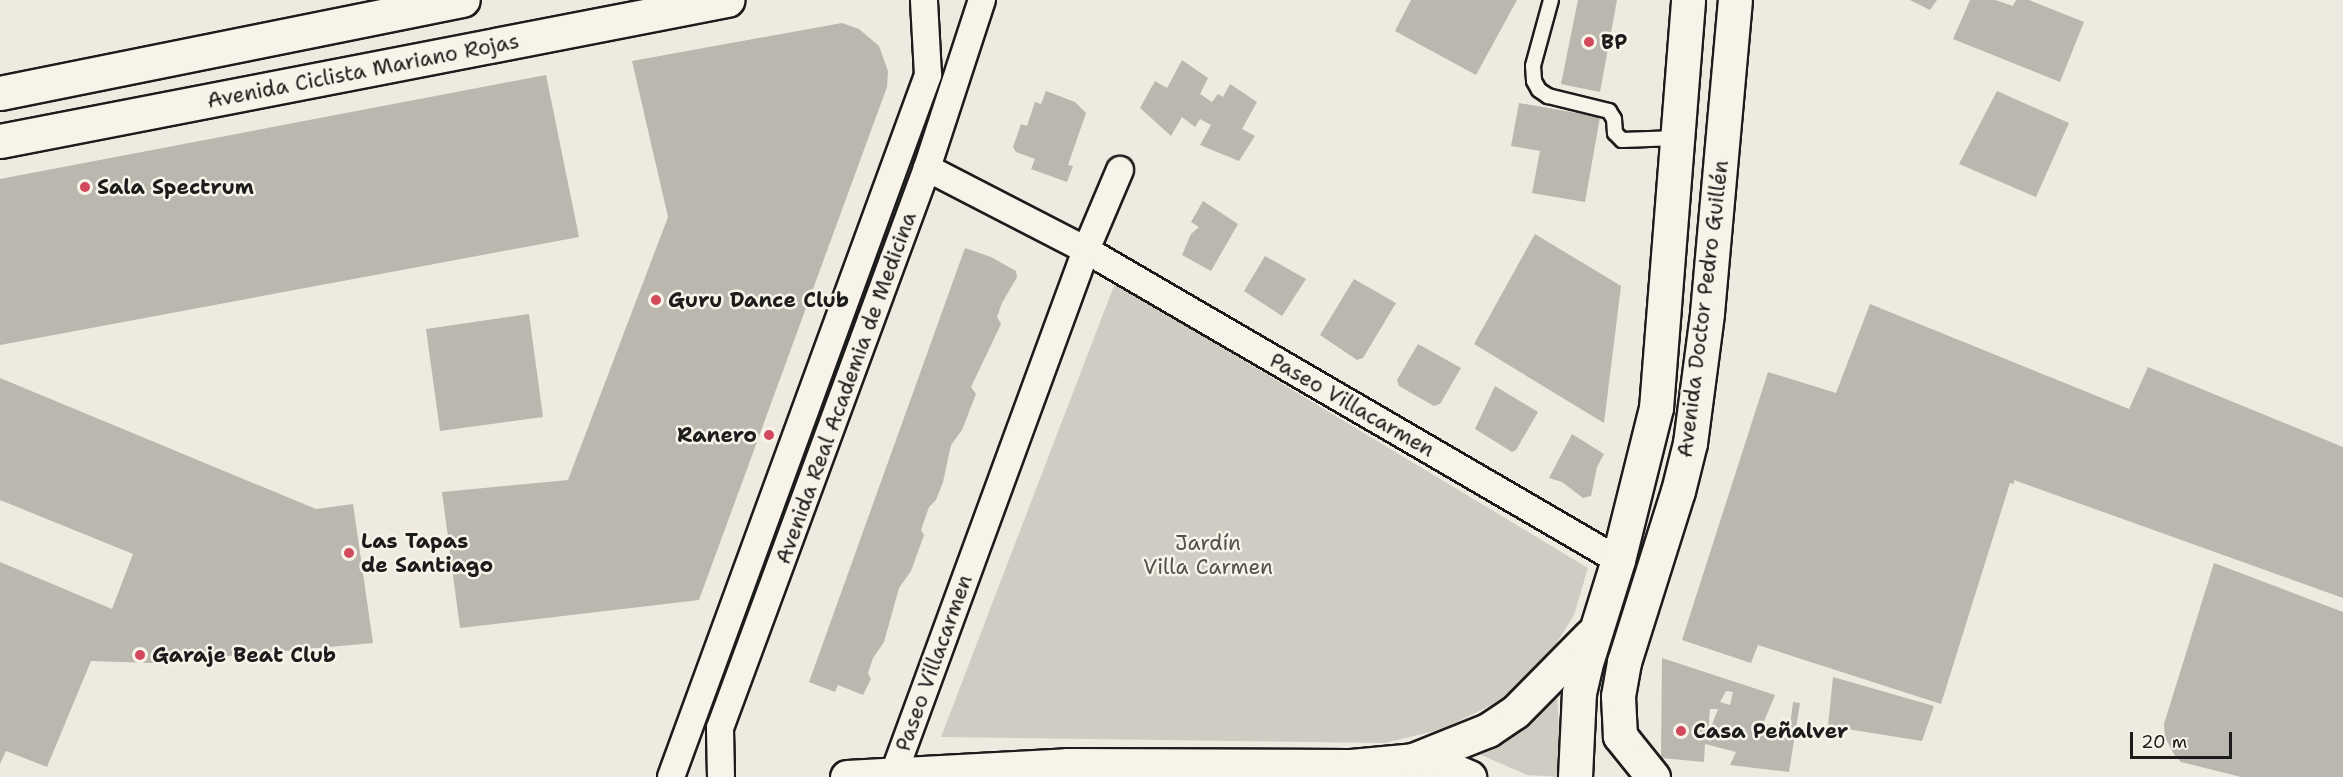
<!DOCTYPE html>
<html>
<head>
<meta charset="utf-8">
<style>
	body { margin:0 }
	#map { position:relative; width:2343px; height:777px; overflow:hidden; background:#eeeae0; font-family:"Shantell Sans",sans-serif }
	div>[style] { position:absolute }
	.green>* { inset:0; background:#cfccc3 }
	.building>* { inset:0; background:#bab7af }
	.roads { filter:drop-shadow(2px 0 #1c1c1c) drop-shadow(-2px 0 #1c1c1c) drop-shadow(0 2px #1c1c1c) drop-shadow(0 -2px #1c1c1c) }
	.lane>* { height:14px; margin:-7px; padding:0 7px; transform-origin:7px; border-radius:7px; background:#f7f3e8 }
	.street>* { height:26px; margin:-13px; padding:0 13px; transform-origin:13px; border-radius:13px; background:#f7f3e8 }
	.secondary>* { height:33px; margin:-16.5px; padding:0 16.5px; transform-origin:16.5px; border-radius:16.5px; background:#f7f3e8 }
	.primary>* { height:33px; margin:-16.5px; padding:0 16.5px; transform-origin:16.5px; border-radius:16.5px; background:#f7f3e8 }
	.dots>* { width:16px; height:16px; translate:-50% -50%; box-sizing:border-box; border:3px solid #f7f3e8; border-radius:50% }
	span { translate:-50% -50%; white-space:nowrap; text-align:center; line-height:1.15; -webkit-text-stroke:5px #f7f3e8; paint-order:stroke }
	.poi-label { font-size:21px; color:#1c1c1c; font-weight:700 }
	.left { translate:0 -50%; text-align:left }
	.right { translate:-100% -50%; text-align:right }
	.street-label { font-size:21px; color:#1c1c1c }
	.park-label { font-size:21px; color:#52514e }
	.scale { position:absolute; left:2130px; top:732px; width:102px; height:27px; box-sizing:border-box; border:3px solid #1c1c1c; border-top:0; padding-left:8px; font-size:18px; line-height:21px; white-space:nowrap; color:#1c1c1c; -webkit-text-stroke:4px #f7f3e8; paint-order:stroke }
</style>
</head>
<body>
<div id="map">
	<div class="green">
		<i style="clip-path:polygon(1115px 283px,1588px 568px,1574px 615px,1548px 657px,1501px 700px,1443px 729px,1385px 743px,941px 737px)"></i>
		<i style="clip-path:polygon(1557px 689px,1561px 777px,1527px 775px,1472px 751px)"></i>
	</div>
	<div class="building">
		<i style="clip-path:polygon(1411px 0,1517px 0,1476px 75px,1395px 31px)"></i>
		<i style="clip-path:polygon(1578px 0,1617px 0,1600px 92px,1561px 84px)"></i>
		<i style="clip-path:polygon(1910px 0,1937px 0,1930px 10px)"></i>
		<i style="clip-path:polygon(1970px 0,1995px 0,2013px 6px,2016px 0,2029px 0,2084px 22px,2060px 82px,1953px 39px)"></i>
		<i style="clip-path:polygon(842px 23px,859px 29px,879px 46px,888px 71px,887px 87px,699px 600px,460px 628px,442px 492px,568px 480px,668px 217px,632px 61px)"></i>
		<i style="clip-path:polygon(1182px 60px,1208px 78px,1200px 94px,1212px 102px,1218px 94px,1223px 97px,1230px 84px,1257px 102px,1242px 129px,1255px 136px,1239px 161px,1200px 145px,1211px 125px,1200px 119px,1195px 127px,1182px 117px,1171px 136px,1140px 108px,1155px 81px,1167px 88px)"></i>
		<i style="clip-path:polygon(546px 75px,579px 237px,0 345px,0 179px)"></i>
		<i style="clip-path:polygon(1046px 91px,1075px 102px,1086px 113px,1068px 165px,1073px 166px,1067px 182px,1031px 169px,1035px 159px,1016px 152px,1013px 147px,1021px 124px,1027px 126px,1035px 102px,1041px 104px)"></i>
		<i style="clip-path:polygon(1997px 91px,2069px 123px,2036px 197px,1959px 164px)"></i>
		<i style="clip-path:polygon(1519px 103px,1600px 117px,1585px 202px,1532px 193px,1540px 151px,1511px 146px)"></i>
		<i style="clip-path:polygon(1203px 201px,1238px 224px,1211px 271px,1182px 255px,1191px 234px,1199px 227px,1191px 222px)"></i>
		<i style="clip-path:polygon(1535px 234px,1621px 286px,1604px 423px,1474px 344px)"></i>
		<i style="clip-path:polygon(965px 248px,991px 257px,1016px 271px,1017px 277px,1002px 303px,997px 317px,1001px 324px,971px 387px,976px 394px,962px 430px,951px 445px,943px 482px,936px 500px,929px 507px,921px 530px,924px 535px,911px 571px,899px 588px,884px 642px,873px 658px,868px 673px,871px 679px,863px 695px,838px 685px,835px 692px,809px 682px)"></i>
		<i style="clip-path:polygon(1265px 256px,1306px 279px,1282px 316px,1244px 291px)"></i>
		<i style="clip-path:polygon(1354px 279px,1396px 303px,1363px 358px,1357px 360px,1320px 335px)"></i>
		<i style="clip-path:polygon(1870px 304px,2129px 409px,2148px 367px,2343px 447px,2343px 598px,2014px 480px,2014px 484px,2010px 483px,1941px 704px,1758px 645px,1751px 663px,1682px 640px,1768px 372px,1836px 393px)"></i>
		<i style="clip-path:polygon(529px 314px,543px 417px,440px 431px,426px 329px)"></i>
		<i style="clip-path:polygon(1418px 344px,1461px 368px,1440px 404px,1434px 406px,1399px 386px,1397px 380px)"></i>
		<i style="clip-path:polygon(0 378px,316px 509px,353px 504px,373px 643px,151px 663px,91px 661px,47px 767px,6px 751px,0 764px,0 562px,112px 609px,133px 554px,0 500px)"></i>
		<i style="clip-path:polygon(1495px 386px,1538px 412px,1516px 450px,1512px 452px,1475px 429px)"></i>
		<i style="clip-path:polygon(1572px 434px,1604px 454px,1597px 467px,1591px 496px,1583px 498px,1562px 482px,1549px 478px)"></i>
		<i style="clip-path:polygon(2214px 563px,2343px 612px,2343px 777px,2241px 777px,2181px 762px,2174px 754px,2165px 737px,2164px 724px)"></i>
		<i style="clip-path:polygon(evenodd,1662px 658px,1775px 695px,1763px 724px,1790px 727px,1793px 702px,1800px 703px,1789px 772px,1730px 765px,1736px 752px,1705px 744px,1704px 762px,1661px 758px,1662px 658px,1726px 691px,1733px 692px,1730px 705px,1720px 702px,1726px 691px,1662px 658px,1710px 709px,1718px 709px,1708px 735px,1710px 709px)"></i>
		<i style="clip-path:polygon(1833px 677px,1934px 706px,1922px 741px,1828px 726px)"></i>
	</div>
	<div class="roads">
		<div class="lane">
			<i style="left:1551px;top:0;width:68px;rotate:105.3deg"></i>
			<i style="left:1533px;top:66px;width:15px;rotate:86deg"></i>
			<i style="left:1534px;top:81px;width:10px;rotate:61deg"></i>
			<i style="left:1539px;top:90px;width:11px;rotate:34deg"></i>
			<i style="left:1548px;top:96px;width:63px;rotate:13.8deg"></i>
			<i style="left:1609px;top:111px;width:9px;rotate:58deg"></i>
			<i style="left:1614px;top:119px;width:14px;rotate:86deg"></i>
			<i style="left:1615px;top:133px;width:10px;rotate:45deg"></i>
			<i style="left:1622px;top:140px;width:55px;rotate:-2.1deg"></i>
		</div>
		<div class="street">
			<i style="left:927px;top:168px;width:179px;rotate:27.3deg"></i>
			<i style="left:1086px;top:250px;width:616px;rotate:30.23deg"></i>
			<i style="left:894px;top:773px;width:557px;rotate:-69.84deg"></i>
			<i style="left:1086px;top:250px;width:87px;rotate:-67deg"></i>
			<i style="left:671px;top:777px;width:748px;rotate:-69.89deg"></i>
			<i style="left:928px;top:75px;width:75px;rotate:-93.1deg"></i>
			<i style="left:721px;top:777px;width:49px;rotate:-91.2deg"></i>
			<i style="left:720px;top:728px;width:597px;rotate:-69.71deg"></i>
			<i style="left:927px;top:168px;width:177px;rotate:-71.9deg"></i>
		</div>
		<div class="secondary">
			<i style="left:0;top:93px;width:472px;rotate:-11.4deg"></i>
			<i style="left:0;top:141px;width:741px;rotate:-10.98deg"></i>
			<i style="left:847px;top:777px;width:220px;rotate:-3.1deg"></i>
			<i style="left:1067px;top:765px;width:284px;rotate:0.2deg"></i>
			<i style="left:1351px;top:766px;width:62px;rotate:-5.5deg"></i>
			<i style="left:1413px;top:760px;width:25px;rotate:9deg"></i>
			<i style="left:1438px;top:764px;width:34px;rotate:23deg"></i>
		</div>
		<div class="primary">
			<i style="left:1413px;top:760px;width:81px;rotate:-21.8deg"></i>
			<i style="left:1488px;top:730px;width:32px;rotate:-34deg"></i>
			<i style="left:1515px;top:712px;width:107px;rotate:-45.4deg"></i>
			<i style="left:1575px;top:777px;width:84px;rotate:-87.3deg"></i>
			<i style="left:1579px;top:693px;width:28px;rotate:-77deg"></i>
			<i style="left:1585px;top:666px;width:111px;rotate:-72.7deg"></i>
			<i style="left:1618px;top:560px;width:157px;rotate:-76deg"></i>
			<i style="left:1656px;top:408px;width:409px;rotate:-85.5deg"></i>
			<i style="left:1653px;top:777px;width:53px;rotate:-128.8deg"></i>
			<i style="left:1620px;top:736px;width:40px;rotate:-92.9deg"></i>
			<i style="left:1618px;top:696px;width:35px;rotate:-80deg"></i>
			<i style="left:1624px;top:662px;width:179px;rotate:-72.5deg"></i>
			<i style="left:1678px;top:491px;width:49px;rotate:-76deg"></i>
			<i style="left:1690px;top:443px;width:131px;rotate:-82.5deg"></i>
			<i style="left:1707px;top:313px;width:314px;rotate:-84.9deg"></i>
		</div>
	</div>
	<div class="dots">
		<i style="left:1589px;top:42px;background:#d1495b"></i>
		<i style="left:85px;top:187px;background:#d1495b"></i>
		<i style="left:656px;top:300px;background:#d1495b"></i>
		<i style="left:769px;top:435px;background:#d1495b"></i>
		<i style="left:349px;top:553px;background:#d1495b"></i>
		<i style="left:140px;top:655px;background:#d1495b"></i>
		<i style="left:1681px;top:731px;background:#d1495b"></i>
	</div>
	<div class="poi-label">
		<span class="left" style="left:1601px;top:42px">BP</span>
		<span class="left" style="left:97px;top:187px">Sala Spectrum</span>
		<span class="left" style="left:668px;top:300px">Guru Dance Club</span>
		<span class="right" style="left:757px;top:435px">Ranero</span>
		<span class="left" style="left:361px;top:553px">Las Tapas<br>de Santiago</span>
		<span class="left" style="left:152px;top:655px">Garaje Beat Club</span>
		<span class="left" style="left:1693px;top:731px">Casa Peñalver</span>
	</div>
	<div class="street-label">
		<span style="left:363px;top:71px;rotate:-11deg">Avenida Ciclista Mariano Rojas</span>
		<span style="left:1703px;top:309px;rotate:-83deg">Avenida Doctor Pedro Guillén</span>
		<span style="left:846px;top:388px;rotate:-70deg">Avenida Real Academia de Medicina</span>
		<span style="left:1352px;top:405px;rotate:30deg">Paseo Villacarmen</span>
		<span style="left:934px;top:663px;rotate:-70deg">Paseo Villacarmen</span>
	</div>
	<div class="park-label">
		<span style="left:1208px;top:555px">Jardín<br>Villa Carmen</span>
	</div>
	<div class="scale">20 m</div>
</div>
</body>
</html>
